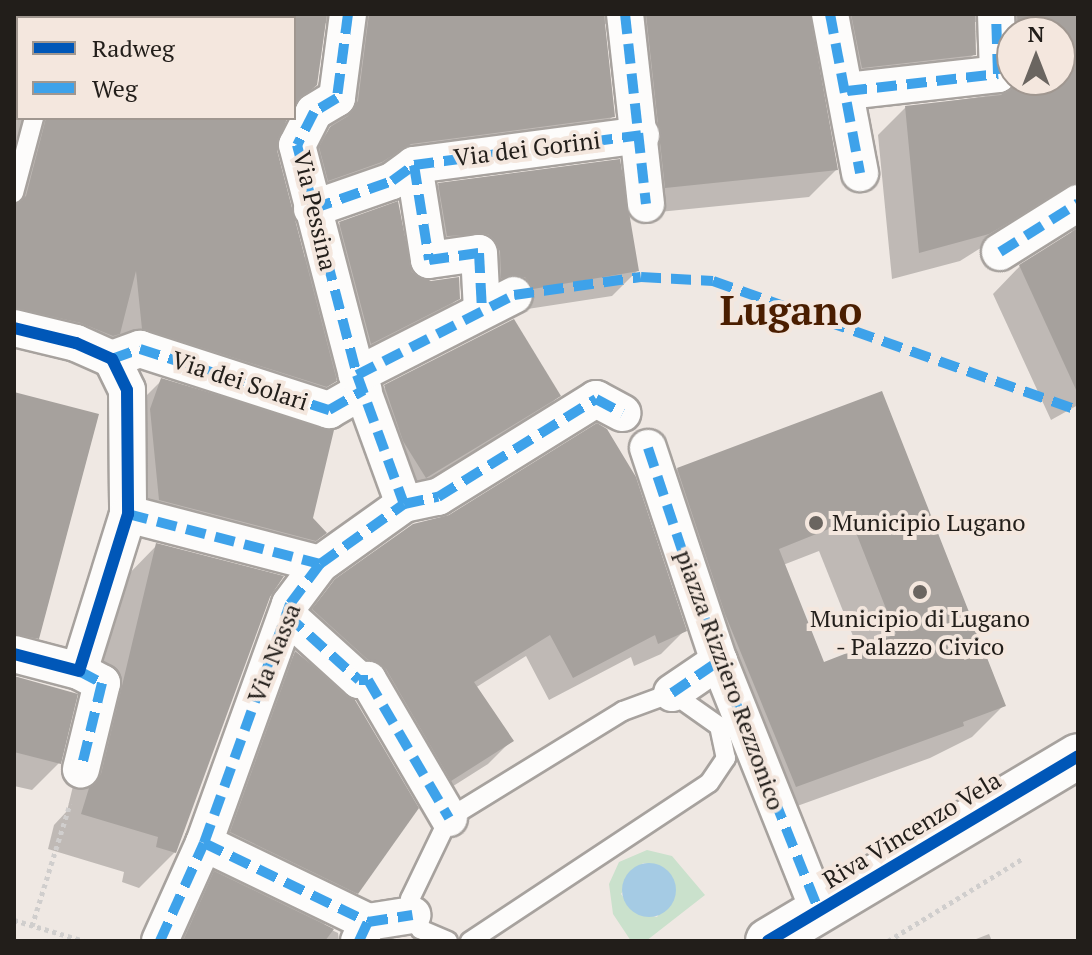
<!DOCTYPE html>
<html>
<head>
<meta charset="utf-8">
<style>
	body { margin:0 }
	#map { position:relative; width:1092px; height:955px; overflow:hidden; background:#efe8e3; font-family:"PT Serif",serif }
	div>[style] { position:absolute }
	.green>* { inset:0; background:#cae1cc }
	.water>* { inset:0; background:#a5cbe4 }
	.round { border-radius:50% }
	.shadow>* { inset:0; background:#0003 }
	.building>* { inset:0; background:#a6a19d }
	.path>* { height:5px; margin-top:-2.5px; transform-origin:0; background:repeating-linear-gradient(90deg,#d0cecd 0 4px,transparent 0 8px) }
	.roads { filter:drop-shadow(2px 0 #a7a29e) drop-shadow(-2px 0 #a7a29e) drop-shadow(0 2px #a7a29e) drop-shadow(0 -2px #a7a29e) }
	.lane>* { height:18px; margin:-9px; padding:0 9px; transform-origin:9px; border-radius:9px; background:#fdfcfb }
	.street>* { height:36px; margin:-18px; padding:0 18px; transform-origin:18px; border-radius:18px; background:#fdfcfb }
	.secondary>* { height:44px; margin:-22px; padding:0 22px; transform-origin:22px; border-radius:22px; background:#fdfcfb }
	.quiet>* { height:10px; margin-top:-5px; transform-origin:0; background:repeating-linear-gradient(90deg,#3ea2ea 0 20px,transparent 0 30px) }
	.cycleway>* { height:12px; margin:-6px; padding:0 6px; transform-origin:6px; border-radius:6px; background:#0057b8 }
	.dots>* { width:22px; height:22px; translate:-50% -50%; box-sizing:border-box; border:4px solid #f4e7de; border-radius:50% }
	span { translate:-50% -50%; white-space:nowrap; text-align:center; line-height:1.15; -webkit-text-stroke:8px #f4e7de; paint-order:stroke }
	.street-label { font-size:24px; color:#221e1a }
	.poi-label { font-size:24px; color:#221e1a }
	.left { translate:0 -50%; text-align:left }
	.town-label { font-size:40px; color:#4b1e00; font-weight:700 }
	.frame { position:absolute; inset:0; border:16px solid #221e1a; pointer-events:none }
	.legend { position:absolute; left:16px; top:16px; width:280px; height:104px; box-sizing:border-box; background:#f4e7de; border:2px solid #a09790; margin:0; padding:10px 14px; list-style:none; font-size:24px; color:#221e1a }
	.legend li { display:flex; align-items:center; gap:16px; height:40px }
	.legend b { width:40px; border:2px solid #a09790 }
	.north { position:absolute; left:996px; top:16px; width:80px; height:80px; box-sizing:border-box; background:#f4e7de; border:2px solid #a09790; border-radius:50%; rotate:0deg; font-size:22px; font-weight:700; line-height:32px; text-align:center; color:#221e1a }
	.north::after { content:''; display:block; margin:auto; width:28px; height:36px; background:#6a6560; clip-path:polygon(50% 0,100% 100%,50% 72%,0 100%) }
</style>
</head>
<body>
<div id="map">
	<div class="green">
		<i style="clip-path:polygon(evenodd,647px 850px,672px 856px,705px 895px,646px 941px,631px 941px,613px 914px,609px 884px,619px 862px,647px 850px,643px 863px,663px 867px,674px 892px,657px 917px,635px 912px,621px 894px,643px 863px)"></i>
	</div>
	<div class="water">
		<i class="round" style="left:622px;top:863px;width:54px;height:54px"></i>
	</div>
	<div class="shadow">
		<i style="clip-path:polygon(evenodd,14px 14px,1078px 14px,1078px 405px,1051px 420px,993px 294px,1020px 266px,1072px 232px,1061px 211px,1038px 212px,960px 261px,892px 279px,878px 135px,905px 108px,992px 95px,990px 41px,979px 22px,975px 22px,974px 54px,947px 82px,835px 95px,820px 28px,808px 20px,836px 170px,809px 197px,639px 214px,614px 28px,603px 23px,613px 116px,586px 144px,301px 207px,303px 157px,330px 130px,342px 45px,333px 24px,324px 23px,316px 84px,294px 106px,294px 18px,18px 18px,18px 118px,287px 118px,274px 149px,303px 260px,340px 224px,410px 274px,458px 298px,422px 334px,334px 379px,307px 408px,116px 356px,114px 337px,90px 361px,14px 341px,14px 169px,19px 150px,15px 134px,14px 139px,14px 14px,1012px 32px,1060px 32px,1060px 80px,1012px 80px,1012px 32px)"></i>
		<i style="clip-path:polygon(439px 185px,637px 271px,612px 296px,508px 312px,476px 276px,422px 260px,414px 210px)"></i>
		<i style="clip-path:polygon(162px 380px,324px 533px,301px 556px,137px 523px,139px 403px)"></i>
		<i style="clip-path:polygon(385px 387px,559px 396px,536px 418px,403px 499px,362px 409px)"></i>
		<i style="clip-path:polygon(14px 394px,37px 638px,14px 661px)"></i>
		<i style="clip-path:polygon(evenodd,881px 394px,1004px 705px,972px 737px,930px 758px,764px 818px,646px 501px,678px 469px,881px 394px,819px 551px,859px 651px,823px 665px,783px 565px,819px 551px)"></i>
		<i style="clip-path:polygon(157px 545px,268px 596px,175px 852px,139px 888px,122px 882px,124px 872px,48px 849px,54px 825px,67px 811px,122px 581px)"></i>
		<i style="clip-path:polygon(336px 581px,685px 630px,661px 654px,634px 666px,631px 657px,549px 700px,526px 656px,475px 688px,511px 741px,488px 764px,428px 802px,363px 692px,290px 634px)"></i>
		<i style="clip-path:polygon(296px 654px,357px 893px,323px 926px,338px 933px,339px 941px,170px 941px,188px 901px,209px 880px,192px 872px,257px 693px)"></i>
		<i style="clip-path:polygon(14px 678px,59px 763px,32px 790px,14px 786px)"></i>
		<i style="clip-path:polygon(989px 934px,992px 941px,971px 941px)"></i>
	</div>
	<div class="building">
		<i style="clip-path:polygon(294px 14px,327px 14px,317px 85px,294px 105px)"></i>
		<i style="clip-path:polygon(369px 14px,604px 14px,615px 117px,411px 144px,382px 162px,328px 181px,319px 147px,330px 127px,348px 116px,358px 101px)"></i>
		<i style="clip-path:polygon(646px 14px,810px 14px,838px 170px,665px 188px)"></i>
		<i style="clip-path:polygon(851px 14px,975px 14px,976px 55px,862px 68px)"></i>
		<i style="clip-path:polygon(1017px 14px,1078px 14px,1078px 182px,989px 234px,919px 253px,905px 106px,1001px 95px,1018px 80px,1060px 80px,1060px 32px,1018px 32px)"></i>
		<i style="clip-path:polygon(46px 118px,287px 118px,277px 150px,337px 381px,327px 387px,142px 329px,136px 271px,120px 334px,113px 336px,81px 323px,14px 308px,14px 205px,26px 196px)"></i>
		<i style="clip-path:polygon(620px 159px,639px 271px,533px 289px,525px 277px,501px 278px,500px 251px,488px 234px,447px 236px,438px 183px)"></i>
		<i style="clip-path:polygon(398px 201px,412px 272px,431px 281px,459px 277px,460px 299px,371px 344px,339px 222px)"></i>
		<i style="clip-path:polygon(1078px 228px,1078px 394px,1019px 265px)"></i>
		<i style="clip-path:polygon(514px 319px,561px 396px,426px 478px,403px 441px,384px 385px)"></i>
		<i style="clip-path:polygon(161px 378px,334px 430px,313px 518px,327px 533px,316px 541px,159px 500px,150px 409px)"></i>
		<i style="clip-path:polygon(evenodd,882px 391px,1006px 706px,963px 722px,964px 726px,796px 787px,725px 614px,677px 468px,882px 391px,851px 520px,896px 634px,824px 662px,779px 549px,851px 520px)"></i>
		<i style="clip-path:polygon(14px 392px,99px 414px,39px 639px,14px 634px)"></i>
		<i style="clip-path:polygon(597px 423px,607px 429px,636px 477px,687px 631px,658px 644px,655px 635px,573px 678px,550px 635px,474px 682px,514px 741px,451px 781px,386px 669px,367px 659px,312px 609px,335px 579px,413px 524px,449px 515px)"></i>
		<i style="clip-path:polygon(156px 543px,284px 576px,270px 597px,176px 853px,156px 847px,158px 837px,81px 814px,89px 788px,101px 774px)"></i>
		<i style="clip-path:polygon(295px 651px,355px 700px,419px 808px,358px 894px,230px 832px)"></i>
		<i style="clip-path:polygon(14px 676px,78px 694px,61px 764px,14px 752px)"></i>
		<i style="clip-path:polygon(214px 871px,334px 929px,325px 941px,183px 941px)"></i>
	</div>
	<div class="path">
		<i style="left:14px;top:920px;width:73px;rotate:16.7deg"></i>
		<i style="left:32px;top:926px;width:128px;rotate:-72.7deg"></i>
		<i style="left:888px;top:941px;width:157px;rotate:-31.5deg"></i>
	</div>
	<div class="roads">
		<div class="lane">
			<i style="left:57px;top:18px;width:4px;rotate:-90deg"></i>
			<i style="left:14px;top:193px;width:78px;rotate:-75.1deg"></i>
			<i style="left:448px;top:941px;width:30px;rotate:-157deg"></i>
			<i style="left:420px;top:929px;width:32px;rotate:-108deg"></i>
			<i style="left:410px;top:899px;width:90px;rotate:-64.3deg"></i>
			<i style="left:449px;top:818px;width:204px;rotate:-31.6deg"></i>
			<i style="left:623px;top:711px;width:52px;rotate:-20.2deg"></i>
			<i style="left:672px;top:693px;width:57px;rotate:35.1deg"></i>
			<i style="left:719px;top:726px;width:33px;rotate:78deg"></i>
			<i style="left:726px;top:758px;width:30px;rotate:124deg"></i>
			<i style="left:709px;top:783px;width:287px;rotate:146.5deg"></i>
		</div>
		<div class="street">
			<i style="left:348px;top:14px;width:85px;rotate:97.5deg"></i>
			<i style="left:337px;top:98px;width:27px;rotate:149deg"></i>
			<i style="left:314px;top:112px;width:37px;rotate:117deg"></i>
			<i style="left:297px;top:145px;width:238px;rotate:75.4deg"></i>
			<i style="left:357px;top:375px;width:137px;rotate:70deg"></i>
			<i style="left:625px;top:14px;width:191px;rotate:83.7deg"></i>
			<i style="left:830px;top:14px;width:162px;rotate:79.3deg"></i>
			<i style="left:847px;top:91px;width:152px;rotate:-6.4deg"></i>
			<i style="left:998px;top:74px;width:60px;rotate:-91.9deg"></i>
			<i style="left:414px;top:165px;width:96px;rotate:81deg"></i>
			<i style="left:429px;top:260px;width:50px;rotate:-8deg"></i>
			<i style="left:479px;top:253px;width:57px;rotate:87deg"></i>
			<i style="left:312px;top:209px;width:85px;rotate:-19.3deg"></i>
			<i style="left:392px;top:181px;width:27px;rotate:-36deg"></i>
			<i style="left:414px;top:165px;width:229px;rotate:-7.5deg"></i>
			<i style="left:1000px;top:252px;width:92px;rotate:-32.1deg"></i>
			<i style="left:14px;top:328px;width:64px;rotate:13.6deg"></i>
			<i style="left:76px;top:343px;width:39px;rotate:24deg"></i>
			<i style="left:112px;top:359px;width:34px;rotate:64deg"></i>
			<i style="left:127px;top:390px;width:124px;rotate:89.5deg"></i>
			<i style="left:128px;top:514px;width:164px;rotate:107.3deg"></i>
			<i style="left:79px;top:671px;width:67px;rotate:-165.3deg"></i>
			<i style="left:112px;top:359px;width:30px;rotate:-20deg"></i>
			<i style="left:140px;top:349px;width:199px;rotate:17.9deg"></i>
			<i style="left:329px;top:410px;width:40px;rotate:-29.7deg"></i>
			<i style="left:357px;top:375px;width:176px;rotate:-27deg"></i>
			<i style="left:648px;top:448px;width:225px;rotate:71.6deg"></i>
			<i style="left:719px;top:661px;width:269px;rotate:68.2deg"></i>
			<i style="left:128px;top:514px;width:198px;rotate:14.6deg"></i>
			<i style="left:287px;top:615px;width:97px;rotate:42.1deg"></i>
			<i style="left:359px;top:680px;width:9px"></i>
			<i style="left:368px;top:680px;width:160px;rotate:59.6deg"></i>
			<i style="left:79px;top:671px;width:26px;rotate:28deg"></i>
			<i style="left:102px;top:683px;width:89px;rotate:103.7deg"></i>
			<i style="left:672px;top:693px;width:57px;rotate:-34.2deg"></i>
			<i style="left:204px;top:843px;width:182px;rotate:25.7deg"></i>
			<i style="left:160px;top:941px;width:107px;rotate:-65.8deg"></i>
			<i style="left:204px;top:843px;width:254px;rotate:-70.2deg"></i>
			<i style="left:290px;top:604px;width:50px;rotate:-53.1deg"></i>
			<i style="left:320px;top:564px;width:103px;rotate:-35.5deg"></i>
			<i style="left:404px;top:504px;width:35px;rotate:-12deg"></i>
			<i style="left:438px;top:497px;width:186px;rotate:-31.8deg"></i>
			<i style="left:596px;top:399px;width:30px;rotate:28deg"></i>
			<i style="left:359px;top:941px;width:21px;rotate:-65deg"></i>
			<i style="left:368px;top:922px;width:45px;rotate:-9deg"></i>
		</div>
		<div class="secondary">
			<i style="left:768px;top:941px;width:361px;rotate:-30.8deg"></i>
		</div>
	</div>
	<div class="quiet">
		<i style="left:348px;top:14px;width:85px;rotate:97.5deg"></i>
		<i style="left:337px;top:98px;width:27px;rotate:149deg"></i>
		<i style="left:314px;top:112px;width:37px;rotate:117deg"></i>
		<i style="left:297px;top:145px;width:238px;rotate:75.4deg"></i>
		<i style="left:357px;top:375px;width:137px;rotate:70deg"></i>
		<i style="left:625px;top:14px;width:191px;rotate:83.7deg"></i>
		<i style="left:830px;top:14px;width:162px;rotate:79.3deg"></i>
		<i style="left:847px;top:91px;width:152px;rotate:-6.4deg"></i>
		<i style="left:998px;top:74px;width:60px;rotate:-91.9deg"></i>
		<i style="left:414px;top:165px;width:96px;rotate:81deg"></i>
		<i style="left:429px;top:260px;width:50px;rotate:-8deg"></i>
		<i style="left:479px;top:253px;width:57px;rotate:87deg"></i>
		<i style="left:312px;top:209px;width:85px;rotate:-19.3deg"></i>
		<i style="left:392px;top:181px;width:27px;rotate:-36deg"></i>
		<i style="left:414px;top:165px;width:229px;rotate:-7.5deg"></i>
		<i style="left:1000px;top:252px;width:92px;rotate:-32.1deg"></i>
		<i style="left:112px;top:359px;width:30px;rotate:-20deg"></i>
		<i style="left:140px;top:349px;width:199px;rotate:17.9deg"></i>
		<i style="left:329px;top:410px;width:40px;rotate:-29.7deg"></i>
		<i style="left:357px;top:375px;width:176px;rotate:-27deg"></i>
		<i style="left:514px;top:295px;width:128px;rotate:-8.1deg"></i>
		<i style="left:641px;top:277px;width:72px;rotate:3.2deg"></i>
		<i style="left:713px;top:281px;width:387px;rotate:19.5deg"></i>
		<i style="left:648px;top:448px;width:225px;rotate:71.6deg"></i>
		<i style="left:719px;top:661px;width:269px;rotate:68.2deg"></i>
		<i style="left:128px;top:514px;width:198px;rotate:14.6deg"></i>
		<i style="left:287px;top:615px;width:97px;rotate:42.1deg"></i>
		<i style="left:359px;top:680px;width:9px"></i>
		<i style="left:368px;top:680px;width:160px;rotate:59.6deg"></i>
		<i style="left:79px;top:671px;width:26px;rotate:28deg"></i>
		<i style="left:102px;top:683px;width:89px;rotate:103.7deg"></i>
		<i style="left:672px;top:693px;width:57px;rotate:-34.2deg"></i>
		<i style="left:204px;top:843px;width:182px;rotate:25.7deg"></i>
		<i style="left:160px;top:941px;width:107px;rotate:-65.8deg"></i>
		<i style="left:204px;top:843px;width:254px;rotate:-70.2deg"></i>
		<i style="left:290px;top:604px;width:50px;rotate:-53.1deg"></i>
		<i style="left:320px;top:564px;width:103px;rotate:-35.5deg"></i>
		<i style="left:404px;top:504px;width:35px;rotate:-12deg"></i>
		<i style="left:438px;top:497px;width:186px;rotate:-31.8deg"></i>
		<i style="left:596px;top:399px;width:30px;rotate:28deg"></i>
		<i style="left:359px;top:941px;width:21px;rotate:-65deg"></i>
		<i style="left:368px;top:922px;width:45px;rotate:-9deg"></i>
	</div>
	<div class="cycleway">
		<i style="left:14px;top:328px;width:64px;rotate:13.6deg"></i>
		<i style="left:76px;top:343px;width:39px;rotate:24deg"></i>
		<i style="left:112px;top:359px;width:34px;rotate:64deg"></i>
		<i style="left:127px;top:390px;width:124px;rotate:89.5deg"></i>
		<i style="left:128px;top:514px;width:164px;rotate:107.3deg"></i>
		<i style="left:79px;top:671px;width:67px;rotate:-165.3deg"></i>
		<i style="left:768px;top:941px;width:361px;rotate:-30.8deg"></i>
	</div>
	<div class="dots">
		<i style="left:816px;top:523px;background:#6a6560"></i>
		<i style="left:920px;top:592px;background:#6a6560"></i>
	</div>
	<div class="street-label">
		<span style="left:527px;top:149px;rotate:-7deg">Via dei Gorini</span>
		<span style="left:315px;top:211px;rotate:77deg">Via Pessina</span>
		<span style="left:240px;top:381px;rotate:18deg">Via dei Solari</span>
		<span style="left:274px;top:653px;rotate:-68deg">Via Nassa</span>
		<span style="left:730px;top:680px;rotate:70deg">piazza Rizziero Rezzonico</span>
		<span style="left:912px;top:830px;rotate:-31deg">Riva Vincenzo Vela</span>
	</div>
	<div class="poi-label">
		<span class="left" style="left:832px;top:523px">Municipio Lugano</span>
		<span style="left:920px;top:633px">Municipio di Lugano<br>- Palazzo Civico</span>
	</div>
	<div class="town-label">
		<span style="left:791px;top:310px">Lugano</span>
	</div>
	<div class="frame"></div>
	<ul class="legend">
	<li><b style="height:10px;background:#0057b8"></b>Radweg</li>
	<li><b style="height:10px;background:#3ea2ea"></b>Weg</li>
	</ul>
	<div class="north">N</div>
</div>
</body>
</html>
